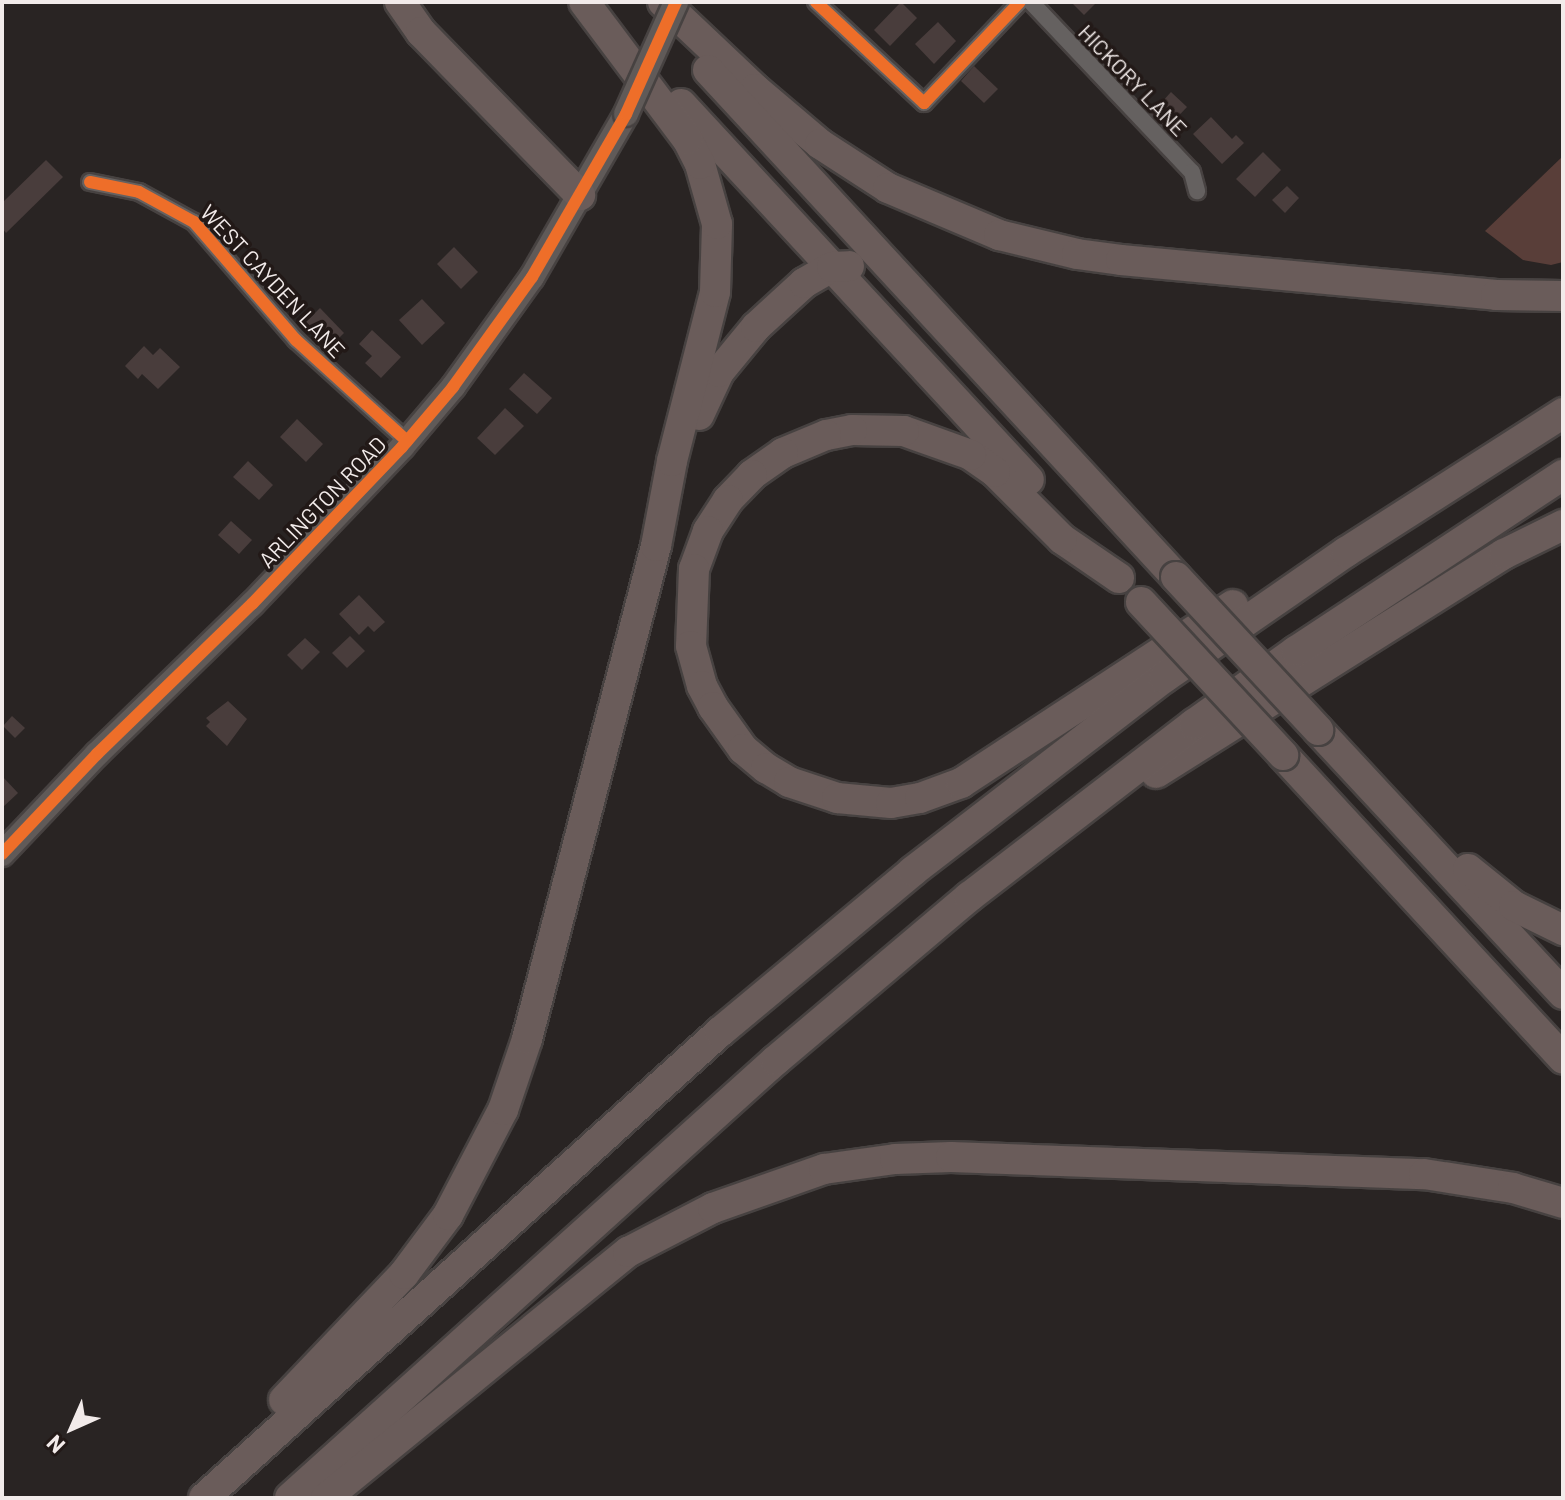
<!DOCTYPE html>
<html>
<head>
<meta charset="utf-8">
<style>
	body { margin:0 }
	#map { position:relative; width:1565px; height:1500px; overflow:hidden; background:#292423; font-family:Barlow,sans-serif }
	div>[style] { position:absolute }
	.green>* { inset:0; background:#593e39 }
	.building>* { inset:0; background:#493d3c }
	.roads { filter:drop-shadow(2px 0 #474241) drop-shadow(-2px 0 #474241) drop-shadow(0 2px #474241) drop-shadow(0 -2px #474241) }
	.street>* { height:16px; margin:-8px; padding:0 8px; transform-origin:8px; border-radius:8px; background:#656160 }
	.secondary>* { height:24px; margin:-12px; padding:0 12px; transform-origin:12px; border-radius:12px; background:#605a58 }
	.highway>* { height:30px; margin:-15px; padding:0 15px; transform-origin:15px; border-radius:15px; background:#6a5c5a }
	.bridges { filter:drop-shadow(2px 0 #474241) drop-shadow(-2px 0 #474241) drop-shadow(0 2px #474241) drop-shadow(0 -2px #474241) }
	.secondary-bridge>* { height:24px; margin:-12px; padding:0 12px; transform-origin:12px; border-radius:12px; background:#605a58 }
	.highway-bridge>* { height:30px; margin:-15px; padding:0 15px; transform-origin:15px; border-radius:15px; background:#6a5c5a }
	.cycleway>* { height:12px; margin:-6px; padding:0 6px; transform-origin:6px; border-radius:6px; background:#ee6e29 }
	span { translate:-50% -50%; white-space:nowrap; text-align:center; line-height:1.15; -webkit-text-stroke:7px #221917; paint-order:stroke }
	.street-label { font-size:22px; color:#f2ebea }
	.frame { position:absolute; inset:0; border:4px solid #f2ebea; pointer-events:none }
	.north { position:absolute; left:32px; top:1388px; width:80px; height:80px; -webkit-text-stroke:6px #221917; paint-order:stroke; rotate:225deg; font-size:22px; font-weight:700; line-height:32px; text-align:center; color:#f2ebea }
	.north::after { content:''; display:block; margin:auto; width:28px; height:36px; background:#f2ebea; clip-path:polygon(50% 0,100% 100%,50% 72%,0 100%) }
</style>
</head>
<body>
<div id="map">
	<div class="green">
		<i style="clip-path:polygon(1563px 156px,1563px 262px,1551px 265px,1523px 260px,1485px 231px)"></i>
	</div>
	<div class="building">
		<i style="clip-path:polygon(901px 2px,917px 18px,890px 46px,874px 30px)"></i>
		<i style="clip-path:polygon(1071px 2px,1097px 2px,1084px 15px)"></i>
		<i style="clip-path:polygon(938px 22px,956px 41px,934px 64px,915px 44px)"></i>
		<i style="clip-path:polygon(974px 66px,998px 89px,984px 103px,961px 81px)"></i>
		<i style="clip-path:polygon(1134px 72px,1146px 83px,1137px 92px,1126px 81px)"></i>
		<i style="clip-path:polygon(1171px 92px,1187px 107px,1167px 128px,1151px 114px)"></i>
		<i style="clip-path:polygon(1211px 117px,1232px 139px,1236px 135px,1244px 143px,1222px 164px,1193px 134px)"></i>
		<i style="clip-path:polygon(1263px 152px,1281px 170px,1255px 197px,1236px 179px)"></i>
		<i style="clip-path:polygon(46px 160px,63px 177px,6px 233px,2px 228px,2px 203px)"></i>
		<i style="clip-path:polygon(1287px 186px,1299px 198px,1285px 213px,1272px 200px)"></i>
		<i style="clip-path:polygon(454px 247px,478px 272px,461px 289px,437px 264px)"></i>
		<i style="clip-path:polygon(422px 299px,445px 323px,422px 345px,399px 320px)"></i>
		<i style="clip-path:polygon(320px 308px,344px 333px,329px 348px,305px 323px)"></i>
		<i style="clip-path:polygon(372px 330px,401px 357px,381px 378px,365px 363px,372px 356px,359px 344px)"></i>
		<i style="clip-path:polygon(144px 346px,153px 355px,160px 348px,180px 367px,158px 389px,142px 374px,138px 379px,125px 366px)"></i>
		<i style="clip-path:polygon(524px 373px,552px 398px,537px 414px,509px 389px)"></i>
		<i style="clip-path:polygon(505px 408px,524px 426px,495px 455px,477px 438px)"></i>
		<i style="clip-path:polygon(297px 419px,323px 444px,306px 462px,280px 437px)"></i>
		<i style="clip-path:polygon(248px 461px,273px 485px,259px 500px,233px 477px)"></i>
		<i style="clip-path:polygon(231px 521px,252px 540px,239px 554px,218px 535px)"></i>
		<i style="clip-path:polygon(359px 595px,385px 622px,374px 632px,368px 626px,359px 635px,339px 614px)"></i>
		<i style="clip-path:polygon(350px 636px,365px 651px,347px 668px,332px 653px)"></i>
		<i style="clip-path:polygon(305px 638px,320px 652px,302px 670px,287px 655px)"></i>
		<i style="clip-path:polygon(228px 701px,247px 719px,227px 746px,206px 726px,210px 722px,206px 718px)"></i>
		<i style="clip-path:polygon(12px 716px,25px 728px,15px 738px,3px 726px)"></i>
		<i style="clip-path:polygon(2px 776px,18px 793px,2px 808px)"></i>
	</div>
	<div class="roads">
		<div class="street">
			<i style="left:816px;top:2px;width:148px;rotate:43.1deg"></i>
			<i style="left:924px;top:103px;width:139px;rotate:-46.5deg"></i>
			<i style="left:1031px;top:2px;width:234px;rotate:46.6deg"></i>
			<i style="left:1192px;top:172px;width:20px;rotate:75deg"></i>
			<i style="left:90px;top:182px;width:50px;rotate:11.5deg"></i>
			<i style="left:139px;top:192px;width:63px;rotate:28.6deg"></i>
			<i style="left:194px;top:222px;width:156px;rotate:49.2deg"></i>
			<i style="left:296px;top:340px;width:150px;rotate:42.3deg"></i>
		</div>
		<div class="secondary">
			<i style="left:2px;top:854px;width:138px;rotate:-46.5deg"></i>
			<i style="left:97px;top:754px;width:216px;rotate:-44.1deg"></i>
			<i style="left:252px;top:604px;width:217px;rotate:-46.3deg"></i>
			<i style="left:402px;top:447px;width:79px;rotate:-49.6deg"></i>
			<i style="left:453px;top:387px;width:135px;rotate:-54.3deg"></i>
			<i style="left:532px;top:277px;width:188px;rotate:-60deg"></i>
		</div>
		<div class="highway">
			<i style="left:400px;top:2px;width:37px;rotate:55deg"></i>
			<i style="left:421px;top:32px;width:228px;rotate:45.7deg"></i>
			<i style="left:663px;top:2px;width:127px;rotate:43.4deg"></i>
			<i style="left:755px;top:89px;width:85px;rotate:40.2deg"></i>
			<i style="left:820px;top:144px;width:81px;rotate:32.9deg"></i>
			<i style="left:888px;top:188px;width:121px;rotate:22.9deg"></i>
			<i style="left:999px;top:235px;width:80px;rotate:13.7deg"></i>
			<i style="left:1077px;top:254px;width:44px;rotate:7.8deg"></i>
			<i style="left:1121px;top:260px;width:377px;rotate:5.3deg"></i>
			<i style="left:1496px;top:295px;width:67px;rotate:0.9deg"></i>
			<i style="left:708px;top:70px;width:690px;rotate:47.29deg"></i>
			<i style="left:681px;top:104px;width:512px;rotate:47.21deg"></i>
			<i style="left:699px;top:415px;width:47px;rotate:-65.1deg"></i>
			<i style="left:719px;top:372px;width:58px;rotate:-50.6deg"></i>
			<i style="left:756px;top:327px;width:65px;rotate:-42.5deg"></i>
			<i style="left:804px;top:283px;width:32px;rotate:-30deg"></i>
			<i style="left:832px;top:267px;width:17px;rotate:-3deg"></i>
			<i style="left:1119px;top:578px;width:69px;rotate:-145.6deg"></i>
			<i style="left:1062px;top:539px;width:95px;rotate:-135deg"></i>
			<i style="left:995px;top:472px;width:29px;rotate:-145deg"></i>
			<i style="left:971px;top:455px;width:71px;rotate:-160.3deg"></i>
			<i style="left:904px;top:431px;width:52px;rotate:-178.9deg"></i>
			<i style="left:852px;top:430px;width:26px;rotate:169deg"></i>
			<i style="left:826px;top:435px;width:47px;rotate:157.3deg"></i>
			<i style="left:783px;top:453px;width:38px;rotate:145deg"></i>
			<i style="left:752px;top:475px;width:35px;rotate:134deg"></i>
			<i style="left:728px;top:500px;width:37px;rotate:123deg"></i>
			<i style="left:708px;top:531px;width:40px;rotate:110.2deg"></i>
			<i style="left:694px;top:569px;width:77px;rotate:92.2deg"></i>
			<i style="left:691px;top:646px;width:41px;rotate:74.6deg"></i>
			<i style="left:702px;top:686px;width:24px;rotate:62deg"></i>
			<i style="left:713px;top:707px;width:52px;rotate:54.5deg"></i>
			<i style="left:743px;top:749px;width:30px;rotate:40deg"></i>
			<i style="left:766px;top:768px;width:27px;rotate:31deg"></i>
			<i style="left:789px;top:782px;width:51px;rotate:18.4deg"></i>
			<i style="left:837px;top:798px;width:54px;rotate:5.3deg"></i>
			<i style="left:891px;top:803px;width:29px;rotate:-10deg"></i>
			<i style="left:920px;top:798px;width:44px;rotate:-20.1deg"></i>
			<i style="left:961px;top:783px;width:325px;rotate:-33.2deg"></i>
			<i style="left:1318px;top:730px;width:360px;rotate:47.1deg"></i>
			<i style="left:1283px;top:755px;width:413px;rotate:47.3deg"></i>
			<i style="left:1156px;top:773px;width:411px;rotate:-32.2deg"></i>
			<i style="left:1504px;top:554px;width:66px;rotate:-26.2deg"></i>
			<i style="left:1468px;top:869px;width:59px;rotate:38.8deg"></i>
			<i style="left:1514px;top:906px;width:55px;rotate:26.1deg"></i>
			<i style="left:284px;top:1400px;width:174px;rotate:-46.4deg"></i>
			<i style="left:404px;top:1274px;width:74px;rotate:-53.3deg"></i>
			<i style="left:448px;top:1215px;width:119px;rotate:-62.4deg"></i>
			<i style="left:503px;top:1110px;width:75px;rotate:-71.3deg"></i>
			<i style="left:527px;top:1039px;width:510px;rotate:-75.34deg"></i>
			<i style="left:656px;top:546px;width:86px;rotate:-79.3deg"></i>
			<i style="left:672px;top:461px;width:174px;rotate:-75.7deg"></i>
			<i style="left:715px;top:292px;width:68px;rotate:-88.3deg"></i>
			<i style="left:717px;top:224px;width:62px;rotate:-105.8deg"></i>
			<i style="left:700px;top:164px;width:28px;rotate:-117deg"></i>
			<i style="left:687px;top:139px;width:171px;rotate:-126.9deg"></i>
			<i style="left:204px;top:1498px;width:695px;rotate:-42.09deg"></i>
			<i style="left:720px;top:1032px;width:251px;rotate:-39.8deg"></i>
			<i style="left:913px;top:871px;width:317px;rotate:-37.6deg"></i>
			<i style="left:1164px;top:678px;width:221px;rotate:-34.7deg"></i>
			<i style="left:1346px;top:552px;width:258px;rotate:-32.6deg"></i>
			<i style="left:290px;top:1498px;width:654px;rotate:-42.03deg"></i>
			<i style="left:776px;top:1060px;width:253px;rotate:-40.2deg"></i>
			<i style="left:969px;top:897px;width:284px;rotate:-37.6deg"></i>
			<i style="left:1194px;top:724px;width:125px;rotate:-35.6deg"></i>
			<i style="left:1296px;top:651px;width:320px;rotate:-33.4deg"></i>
			<i style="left:326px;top:1498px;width:390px;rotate:-39.2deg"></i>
			<i style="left:628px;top:1252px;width:96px;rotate:-27.4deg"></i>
			<i style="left:713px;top:1208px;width:118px;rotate:-19.4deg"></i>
			<i style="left:824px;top:1169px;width:72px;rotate:-8deg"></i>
			<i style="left:895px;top:1159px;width:56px;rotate:-2deg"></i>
			<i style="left:951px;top:1157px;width:473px;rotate:2.1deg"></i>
			<i style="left:1424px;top:1174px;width:90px;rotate:8.9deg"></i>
			<i style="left:1513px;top:1188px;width:52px;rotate:16.7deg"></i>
		</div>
	</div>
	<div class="bridges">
		<div class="secondary-bridge">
			<i style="left:626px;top:114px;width:123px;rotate:-65.9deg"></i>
		</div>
		<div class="highway-bridge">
			<i style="left:1176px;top:577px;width:209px;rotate:47.1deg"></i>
			<i style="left:1141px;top:602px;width:209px;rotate:47.1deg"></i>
		</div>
	</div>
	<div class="cycleway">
		<i style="left:816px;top:2px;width:148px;rotate:43.1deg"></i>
		<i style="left:924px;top:103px;width:139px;rotate:-46.5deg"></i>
		<i style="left:90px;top:182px;width:50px;rotate:11.5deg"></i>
		<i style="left:139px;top:192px;width:63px;rotate:28.6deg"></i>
		<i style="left:194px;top:222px;width:156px;rotate:49.2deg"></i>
		<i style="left:296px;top:340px;width:150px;rotate:42.3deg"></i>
		<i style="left:2px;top:854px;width:138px;rotate:-46.5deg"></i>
		<i style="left:97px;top:754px;width:216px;rotate:-44.1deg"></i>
		<i style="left:252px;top:604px;width:217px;rotate:-46.3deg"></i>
		<i style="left:402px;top:447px;width:79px;rotate:-49.6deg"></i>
		<i style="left:453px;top:387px;width:135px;rotate:-54.3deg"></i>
		<i style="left:532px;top:277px;width:188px;rotate:-60deg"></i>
		<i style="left:626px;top:114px;width:123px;rotate:-65.9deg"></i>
	</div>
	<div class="street-label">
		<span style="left:1133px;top:80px;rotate:46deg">HICKORY LANE</span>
		<span style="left:273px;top:281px;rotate:47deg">WEST CAYDEN LANE</span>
		<span style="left:322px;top:502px;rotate:-46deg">ARLINGTON ROAD</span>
	</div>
	<div class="frame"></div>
	<div class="north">N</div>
</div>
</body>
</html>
